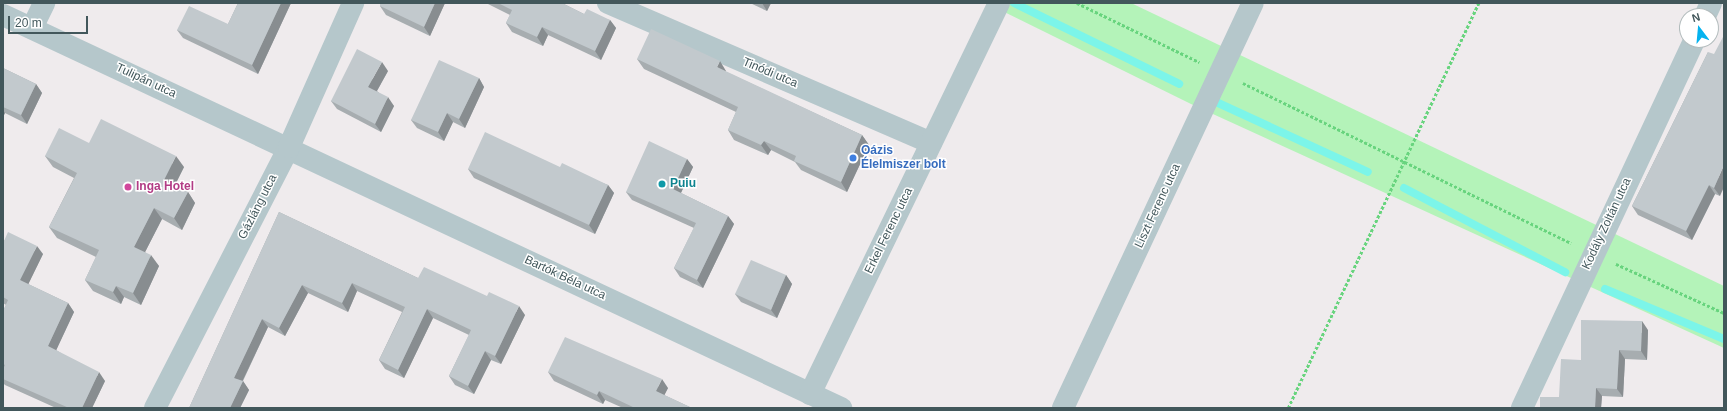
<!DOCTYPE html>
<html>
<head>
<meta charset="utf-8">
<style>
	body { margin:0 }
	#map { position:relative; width:1727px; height:411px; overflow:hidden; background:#efebed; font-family:Arial,sans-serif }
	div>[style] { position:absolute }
	.green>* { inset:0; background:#b4f3b9 }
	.stream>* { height:8px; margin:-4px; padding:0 4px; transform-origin:4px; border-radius:4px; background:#7cf5e9 }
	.path>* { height:2.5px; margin-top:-1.25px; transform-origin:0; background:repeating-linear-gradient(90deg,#68d47e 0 3px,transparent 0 5px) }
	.minor>* { height:22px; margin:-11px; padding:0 11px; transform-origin:11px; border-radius:11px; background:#b5c7cb }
	.wall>* { inset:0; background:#a7adb0 }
	.shaded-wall>* { inset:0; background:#888d90 }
	.building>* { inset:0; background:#c2c9cd }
	.dots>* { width:11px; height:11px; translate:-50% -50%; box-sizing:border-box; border:2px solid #fff; border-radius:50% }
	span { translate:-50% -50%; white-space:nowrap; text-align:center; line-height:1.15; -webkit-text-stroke:3px #fff; paint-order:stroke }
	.street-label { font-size:12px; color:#42575b }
	.shop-label { font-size:12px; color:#366cbe; font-weight:700 }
	.left { translate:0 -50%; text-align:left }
	.culture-label { font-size:12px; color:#0d838f; font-weight:700 }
	.hotel-label { font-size:12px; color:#b23c85; font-weight:700 }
	.frame { position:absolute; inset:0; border:4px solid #42575b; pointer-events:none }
	.north { position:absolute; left:1679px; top:8px; width:40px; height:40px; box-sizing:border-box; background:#fff; border:1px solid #b3bcbd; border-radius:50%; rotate:344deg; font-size:11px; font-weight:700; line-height:16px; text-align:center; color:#42575b }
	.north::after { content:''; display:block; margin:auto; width:14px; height:18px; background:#05b3ef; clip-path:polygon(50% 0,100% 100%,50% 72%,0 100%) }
	.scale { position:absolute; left:8px; top:16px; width:80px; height:18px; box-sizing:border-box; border:2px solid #42575b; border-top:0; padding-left:5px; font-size:12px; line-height:14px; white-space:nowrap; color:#42575b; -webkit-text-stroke:3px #fff; paint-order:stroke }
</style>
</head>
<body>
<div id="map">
	<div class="green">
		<i style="clip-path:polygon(986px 3px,1131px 3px,1724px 286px,1724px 348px,1191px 104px)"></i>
	</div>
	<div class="stream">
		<i style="left:1014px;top:3px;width:184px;rotate:26.1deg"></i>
		<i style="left:1216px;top:102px;width:167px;rotate:24.7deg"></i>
		<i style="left:1404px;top:188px;width:182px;rotate:27.6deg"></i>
		<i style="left:1605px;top:289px;width:129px;rotate:22.8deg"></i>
	</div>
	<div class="path">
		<i style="left:1077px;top:3px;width:136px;rotate:25.8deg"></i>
		<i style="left:1243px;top:83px;width:365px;rotate:26deg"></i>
		<i style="left:1616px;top:264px;width:119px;rotate:24.4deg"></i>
		<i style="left:1288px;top:408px;width:448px;rotate:-64.8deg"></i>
	</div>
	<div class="minor">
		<i style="left:608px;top:3px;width:352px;rotate:23.4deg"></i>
		<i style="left:3px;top:15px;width:926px;rotate:25.13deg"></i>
		<i style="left:1705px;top:16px;width:14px;rotate:-65deg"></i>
		<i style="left:32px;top:28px;width:28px;rotate:-64deg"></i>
		<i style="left:810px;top:394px;width:434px;rotate:-64.2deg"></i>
		<i style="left:155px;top:408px;width:293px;rotate:-62.8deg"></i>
		<i style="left:289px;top:147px;width:158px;rotate:-66deg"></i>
		<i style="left:1063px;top:408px;width:447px;rotate:-64.9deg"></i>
		<i style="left:1522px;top:408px;width:406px;rotate:-64.9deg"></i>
	</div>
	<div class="wall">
		<i style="clip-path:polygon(238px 3px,291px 3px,258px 74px,183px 38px,177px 30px,228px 24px)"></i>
		<i style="clip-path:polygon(381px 3px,445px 3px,430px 36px,386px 15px,380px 6px)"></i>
		<i style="clip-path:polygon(486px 3px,562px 3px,584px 14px,610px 20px,616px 28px,601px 60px,548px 35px,543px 46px,512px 32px,506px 23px,510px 15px)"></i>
		<i style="clip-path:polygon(750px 3px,771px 3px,767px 11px)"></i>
		<i style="clip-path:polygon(1708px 52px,1720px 196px,1715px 194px,1692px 240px,1638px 215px,1632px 206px)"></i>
		<i style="clip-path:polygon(637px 59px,726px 71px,726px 72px,862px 135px,869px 145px,847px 192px,801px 170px,795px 162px,771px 150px,768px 155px,734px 140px,728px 130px,736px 112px,644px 69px)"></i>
		<i style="clip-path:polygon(3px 68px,36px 84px,42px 93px,27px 124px,5px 113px,3px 117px)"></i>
		<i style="clip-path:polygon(388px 71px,377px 91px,394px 106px,381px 132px,337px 109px,331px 101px)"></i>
		<i style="clip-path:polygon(479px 78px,484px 87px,465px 128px,453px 122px,444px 141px,417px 128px,411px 120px)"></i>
		<i style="clip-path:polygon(89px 143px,184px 167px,175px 185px,188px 192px,195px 203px,182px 230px,162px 219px,145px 252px,159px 266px,141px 305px,124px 297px,121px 304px,93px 291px,85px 280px,96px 257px,57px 238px,49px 227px,74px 178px,53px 167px,45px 156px)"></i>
		<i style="clip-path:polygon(687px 159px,693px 167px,681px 193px,728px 216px,734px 224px,703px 288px,680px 277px,674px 268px,694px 228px,632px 200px,626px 192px)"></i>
		<i style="clip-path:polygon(560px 167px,608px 185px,614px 193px,595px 234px,474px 178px,468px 169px)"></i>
		<i style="clip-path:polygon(279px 212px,418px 278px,525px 315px,501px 364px,491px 360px,474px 394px,455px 385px,449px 376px,469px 335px,433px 318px,404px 378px,385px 369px,379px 360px,402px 312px,357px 291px,348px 312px,308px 293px,285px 336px,268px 327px,243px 381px,249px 390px,240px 408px,189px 408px)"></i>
		<i style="clip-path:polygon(3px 240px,43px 254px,28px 284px,68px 303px,74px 312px,56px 350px,105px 381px,92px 408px,56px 408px,5px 385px,3px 383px,3px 311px,6px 305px,3px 303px)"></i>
		<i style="clip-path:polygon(786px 275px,792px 284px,777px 318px,741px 302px,735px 294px)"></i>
		<i style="clip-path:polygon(1648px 330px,1647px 360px,1625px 359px,1623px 397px,1602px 396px,1601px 408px,1540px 408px,1559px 397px,1581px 360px)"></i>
		<i style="clip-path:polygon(548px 372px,668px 388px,664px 395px,692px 408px,623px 408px,605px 400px,603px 404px,554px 381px)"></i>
	</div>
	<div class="shaded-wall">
		<i style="clip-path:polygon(281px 3px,291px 3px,258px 74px,252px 65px)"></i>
		<i style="clip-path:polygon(435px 3px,445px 3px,430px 36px,424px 27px)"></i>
		<i style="clip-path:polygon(762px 3px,771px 3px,767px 11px)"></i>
		<i style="clip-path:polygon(610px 20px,616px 28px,601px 60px,595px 51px)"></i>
		<i style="clip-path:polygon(542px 27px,548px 35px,543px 46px,537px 37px)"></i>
		<i style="clip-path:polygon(720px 61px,726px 71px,724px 77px,717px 67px)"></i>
		<i style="clip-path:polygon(382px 62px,388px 71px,374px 96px,368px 87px)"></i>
		<i style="clip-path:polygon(479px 78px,484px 87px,465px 128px,459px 119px)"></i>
		<i style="clip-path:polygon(36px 84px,42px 93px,27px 124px,21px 115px)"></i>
		<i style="clip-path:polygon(388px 97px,394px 106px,381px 132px,375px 124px)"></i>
		<i style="clip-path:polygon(3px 110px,5px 113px,3px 117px)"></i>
		<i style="clip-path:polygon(447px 113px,453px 122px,444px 141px,438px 132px)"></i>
		<i style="clip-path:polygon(862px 135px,869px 145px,847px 192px,841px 182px)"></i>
		<i style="clip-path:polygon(764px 141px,771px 150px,768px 155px,761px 145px)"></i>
		<i style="clip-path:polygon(176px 156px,184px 167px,172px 191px,164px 180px)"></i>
		<i style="clip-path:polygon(687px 159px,693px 167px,679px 197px,673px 189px)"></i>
		<i style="clip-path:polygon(1724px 165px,1724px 187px,1720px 196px,1714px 188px)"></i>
		<i style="clip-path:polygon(608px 185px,614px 193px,595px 234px,589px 225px)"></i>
		<i style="clip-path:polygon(1709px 185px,1715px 194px,1692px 240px,1686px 231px)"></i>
		<i style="clip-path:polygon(188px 192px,195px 203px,182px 230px,174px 218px)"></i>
		<i style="clip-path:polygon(154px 208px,162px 219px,142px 258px,134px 247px)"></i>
		<i style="clip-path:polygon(728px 216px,734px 224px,703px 288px,697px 280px)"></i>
		<i style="clip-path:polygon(37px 246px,43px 254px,26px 289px,20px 280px)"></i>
		<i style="clip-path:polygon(151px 255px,159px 266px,141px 305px,133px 293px)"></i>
		<i style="clip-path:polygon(786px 275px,792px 284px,777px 318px,771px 310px)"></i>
		<i style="clip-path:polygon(352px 283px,357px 291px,348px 312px,342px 303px)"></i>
		<i style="clip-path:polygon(302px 285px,308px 293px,285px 336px,279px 328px)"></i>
		<i style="clip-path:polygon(116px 286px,124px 297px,121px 304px,113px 292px)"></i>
		<i style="clip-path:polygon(68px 303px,74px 312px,54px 355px,48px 346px)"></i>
		<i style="clip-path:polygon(519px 306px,525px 315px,501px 364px,495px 356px)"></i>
		<i style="clip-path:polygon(427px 309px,433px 318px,404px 378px,398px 370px)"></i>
		<i style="clip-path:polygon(262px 319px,268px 327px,240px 386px,234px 378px)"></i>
		<i style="clip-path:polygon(1642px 321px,1648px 330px,1647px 360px,1641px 351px)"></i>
		<i style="clip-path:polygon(1619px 350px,1625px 359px,1623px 397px,1617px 389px)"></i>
		<i style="clip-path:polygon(485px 351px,491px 360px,474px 394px,468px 386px)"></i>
		<i style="clip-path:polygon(99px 372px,105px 381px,92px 408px,82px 408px)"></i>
		<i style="clip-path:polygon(662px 379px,668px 388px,662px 400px,656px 391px)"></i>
		<i style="clip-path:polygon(243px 381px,249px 390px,240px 408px,230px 408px)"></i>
		<i style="clip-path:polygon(1596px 388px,1602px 396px,1601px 408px,1595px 408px)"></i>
		<i style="clip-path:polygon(599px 391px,605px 400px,603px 404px,597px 395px)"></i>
	</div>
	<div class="building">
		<i style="clip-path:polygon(238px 3px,281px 3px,252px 65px,177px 30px,189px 6px,228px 24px)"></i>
		<i style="clip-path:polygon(381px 3px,435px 3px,424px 27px,380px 6px)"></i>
		<i style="clip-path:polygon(498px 3px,562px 3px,584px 14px,587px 9px,610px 20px,595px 51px,542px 27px,537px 37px,506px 23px,512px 10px)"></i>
		<i style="clip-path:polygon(651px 29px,720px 61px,717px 67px,862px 135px,841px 182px,794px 161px,796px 156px,764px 141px,761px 145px,728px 130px,738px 107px,637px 59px)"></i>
		<i style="clip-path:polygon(1724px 35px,1724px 165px,1714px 188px,1709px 185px,1686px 231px,1632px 206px,1708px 52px,1714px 54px)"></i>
		<i style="clip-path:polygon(357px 49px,382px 62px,368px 87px,388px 97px,375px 124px,331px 101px)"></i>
		<i style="clip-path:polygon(439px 60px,479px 78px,459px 119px,447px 113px,438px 132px,411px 120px)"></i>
		<i style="clip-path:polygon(3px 68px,36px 84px,21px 115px,3px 107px)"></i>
		<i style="clip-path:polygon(101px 119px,176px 156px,164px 180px,188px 192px,174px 218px,154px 208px,134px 247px,151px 255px,133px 293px,116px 286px,113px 292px,85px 280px,99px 250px,49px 227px,77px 173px,45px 156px,59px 128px,89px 143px)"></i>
		<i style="clip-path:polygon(485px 132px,560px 167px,562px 163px,608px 185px,589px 225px,468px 169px)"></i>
		<i style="clip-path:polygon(649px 141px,687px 159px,673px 189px,728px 216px,697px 280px,674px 268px,696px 223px,626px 192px)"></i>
		<i style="clip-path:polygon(279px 212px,418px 278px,424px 267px,487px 296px,489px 292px,519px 306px,495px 356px,485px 351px,468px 386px,449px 376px,471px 330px,427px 309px,398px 370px,379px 360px,405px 307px,352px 283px,342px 303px,302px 285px,279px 328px,262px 319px,234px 378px,243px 381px,230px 408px,189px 408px)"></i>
		<i style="clip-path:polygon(8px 232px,37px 246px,20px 280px,68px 303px,48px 346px,99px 372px,82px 408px,69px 408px,3px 379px,3px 369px,5px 365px,3px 364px,3px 311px,8px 300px,3px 297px,3px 240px,4px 241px)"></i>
		<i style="clip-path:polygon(751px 260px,786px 275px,771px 310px,735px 294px)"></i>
		<i style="clip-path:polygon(1581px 320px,1642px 321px,1641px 351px,1619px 350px,1617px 389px,1596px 388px,1595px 408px,1540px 408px,1540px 397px,1559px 397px,1561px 359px,1581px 360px)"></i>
		<i style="clip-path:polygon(565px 337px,662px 379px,656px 391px,692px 408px,635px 408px,599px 391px,597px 395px,548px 372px)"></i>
	</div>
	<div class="dots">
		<i style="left:853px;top:158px;background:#3f7fe0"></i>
		<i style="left:662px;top:184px;background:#0f9aa8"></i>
		<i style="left:128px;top:187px;background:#d1479c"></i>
	</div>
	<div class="street-label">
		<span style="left:770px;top:73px;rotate:23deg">Tinódi utca</span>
		<span style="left:146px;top:81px;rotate:25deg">Tulipán utca</span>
		<span style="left:1158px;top:206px;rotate:-65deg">Liszt Ferenc utca</span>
		<span style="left:258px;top:207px;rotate:-63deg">Gázláng utca</span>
		<span style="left:1607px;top:224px;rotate:-65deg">Kodály Zoltán utca</span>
		<span style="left:889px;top:231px;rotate:-64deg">Erkel Ferenc utca</span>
		<span style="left:565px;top:278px;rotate:25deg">Bartók Béla utca</span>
	</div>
	<div class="shop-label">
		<span class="left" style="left:861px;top:158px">Oázis<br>Élelmiszer bolt</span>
	</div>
	<div class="culture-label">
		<span class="left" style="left:670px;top:184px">Puiu</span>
	</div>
	<div class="hotel-label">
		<span class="left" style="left:136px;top:187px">Inga Hotel</span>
	</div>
	<div class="frame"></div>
	<div class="north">N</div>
	<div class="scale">20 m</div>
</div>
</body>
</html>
